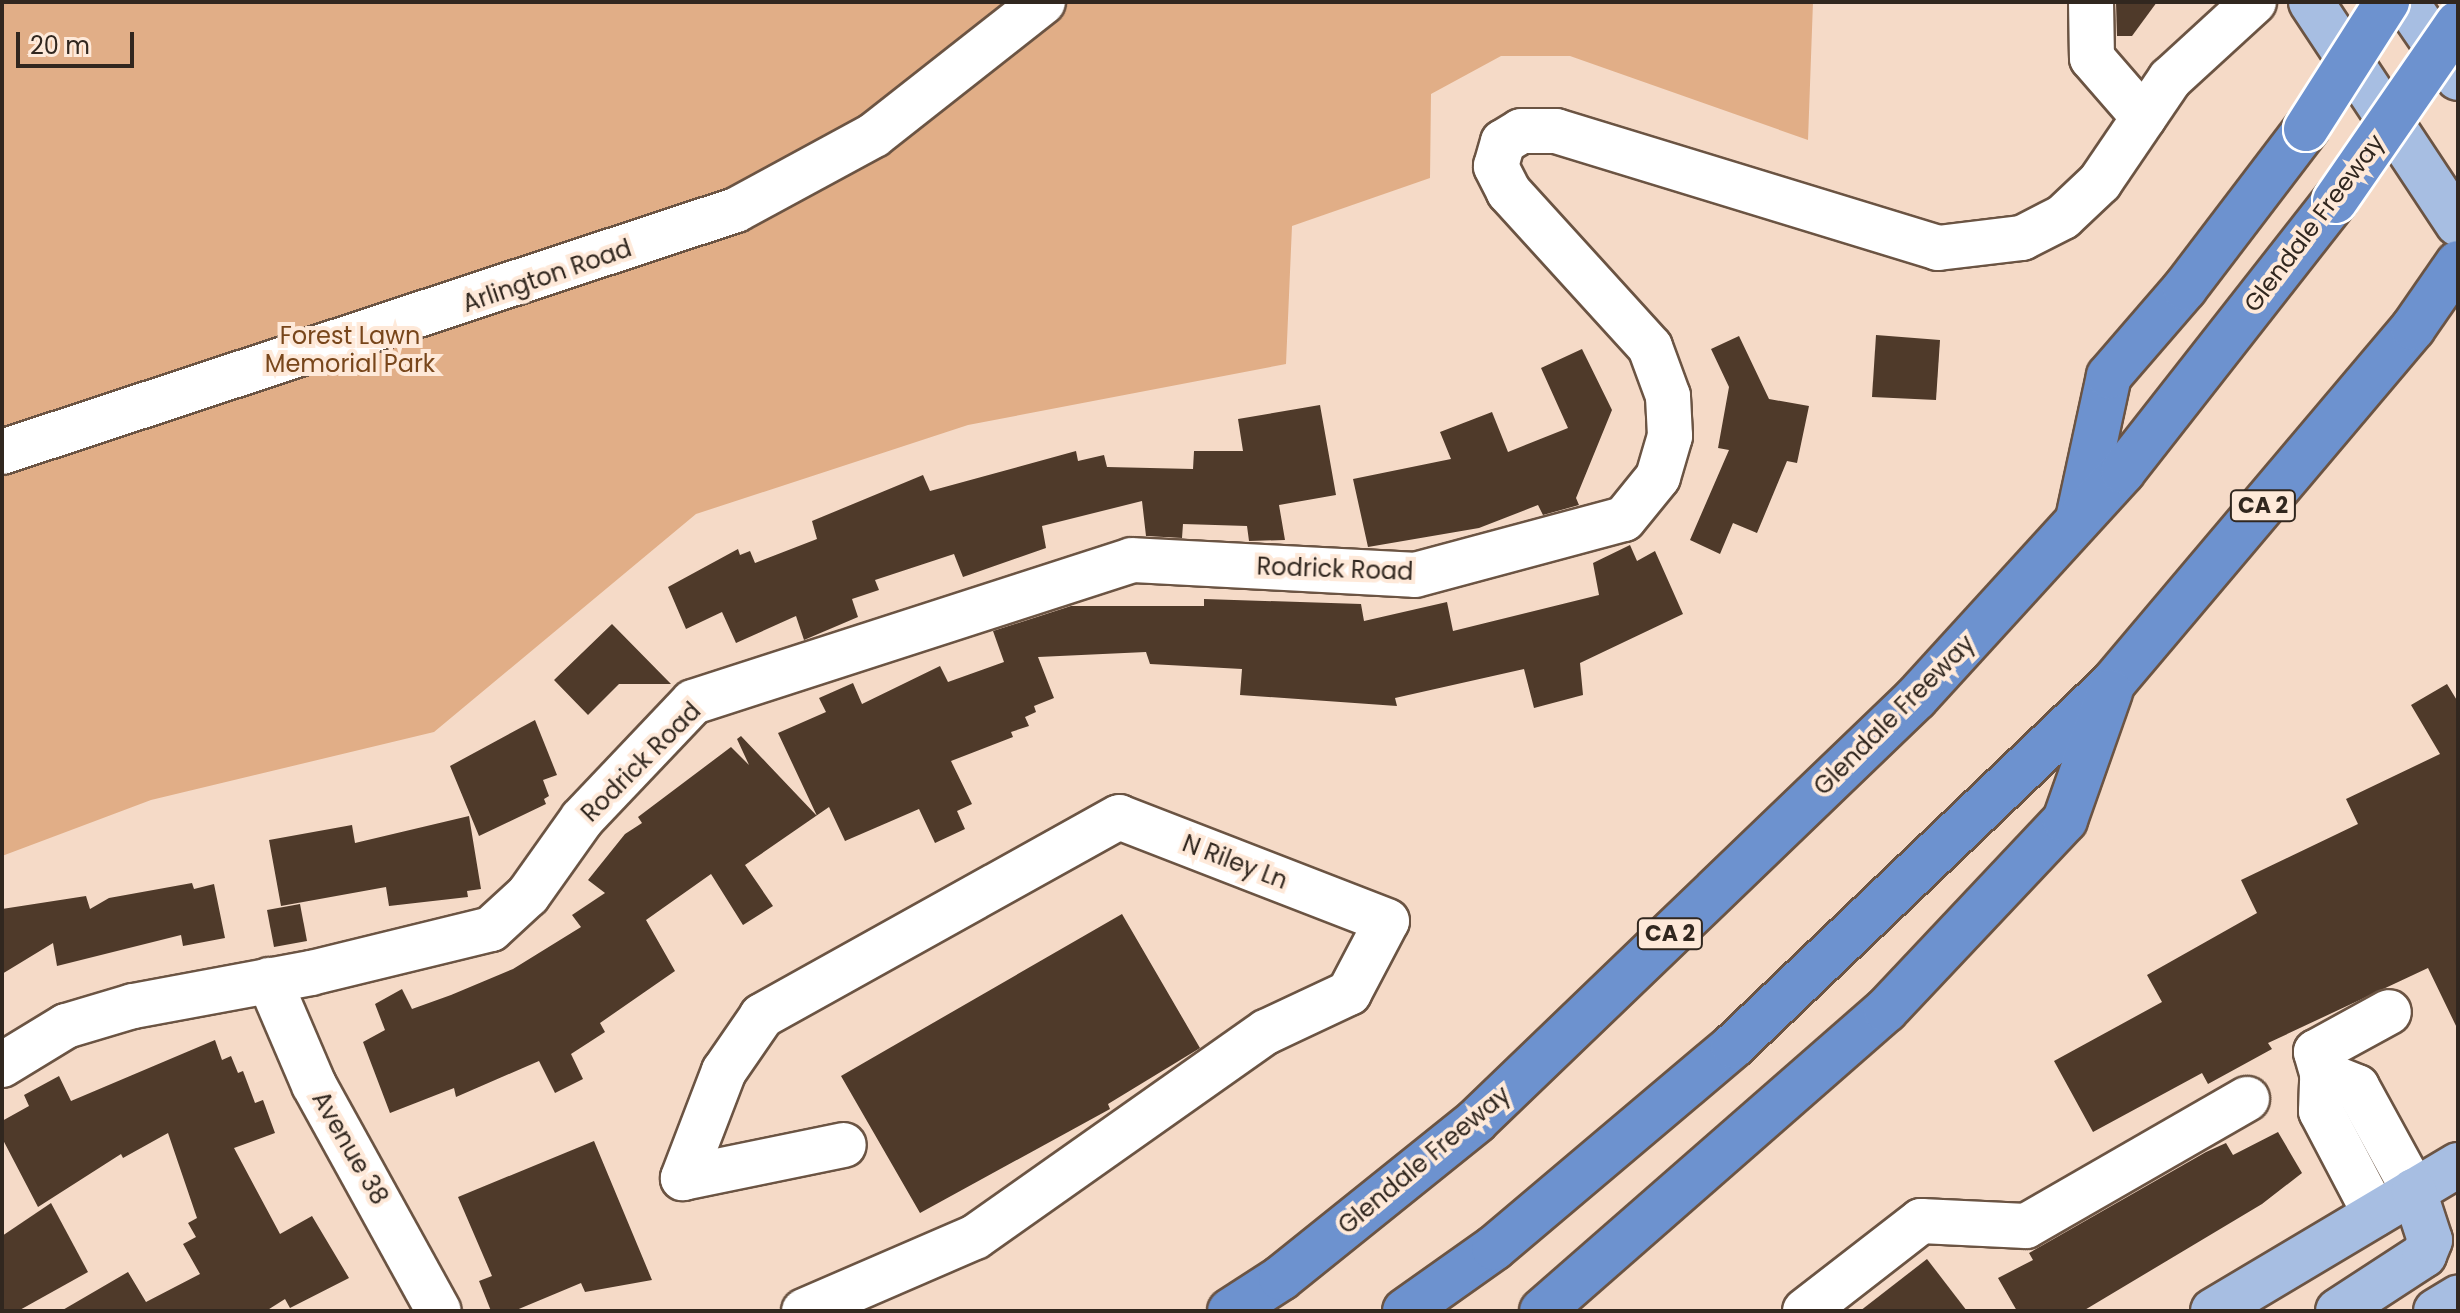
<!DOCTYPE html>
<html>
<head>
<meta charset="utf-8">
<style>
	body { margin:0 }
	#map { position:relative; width:2460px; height:1313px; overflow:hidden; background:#f5dac7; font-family:Poppins,sans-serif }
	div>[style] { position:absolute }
	.green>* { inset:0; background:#e1ae87 }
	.building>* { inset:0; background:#4f3a2a }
	.roads { filter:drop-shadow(2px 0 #6b5443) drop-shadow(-2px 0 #6b5443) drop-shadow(0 2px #6b5443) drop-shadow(0 -2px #6b5443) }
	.minor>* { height:44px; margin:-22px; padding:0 22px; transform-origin:22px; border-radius:22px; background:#fff }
	.major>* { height:44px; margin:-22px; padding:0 22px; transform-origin:22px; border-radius:22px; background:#a7bee2 }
	.highway>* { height:44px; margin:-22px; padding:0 22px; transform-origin:22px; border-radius:22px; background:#6d92cf }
	.bridges { filter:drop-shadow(2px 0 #fff) drop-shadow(-2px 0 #fff) drop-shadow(0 2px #fff) drop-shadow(0 -2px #fff) }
	.highway-bridge>* { height:44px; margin:-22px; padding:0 22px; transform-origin:22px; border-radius:22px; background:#6d92cf }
	span { translate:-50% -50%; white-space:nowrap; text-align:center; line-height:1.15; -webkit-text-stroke:8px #fee9d9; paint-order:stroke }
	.shield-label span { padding:2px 6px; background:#fee9d9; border:2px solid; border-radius:6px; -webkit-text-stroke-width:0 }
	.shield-label { font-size:22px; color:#31271f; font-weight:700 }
	.street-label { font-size:24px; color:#31271f }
	.park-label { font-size:24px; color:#78461b }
	.frame { position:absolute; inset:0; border:4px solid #31271f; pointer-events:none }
	.scale { position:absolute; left:16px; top:32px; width:118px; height:36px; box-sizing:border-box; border:4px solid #31271f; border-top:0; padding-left:10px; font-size:24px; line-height:28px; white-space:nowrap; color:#31271f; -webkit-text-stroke:6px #fee9d9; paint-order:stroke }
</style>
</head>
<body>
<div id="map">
	<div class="green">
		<i style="clip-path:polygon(2px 2px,1813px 2px,1808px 140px,1570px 56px,1501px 56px,1431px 94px,1430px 178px,1292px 226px,1286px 364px,968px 425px,696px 514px,434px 732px,151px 800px,2px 856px)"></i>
	</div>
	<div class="building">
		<i style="clip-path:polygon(2116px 2px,2157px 2px,2132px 36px,2117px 36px)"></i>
		<i style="clip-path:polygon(1876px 335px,1940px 340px,1936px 400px,1872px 397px)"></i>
		<i style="clip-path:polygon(1739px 336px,1769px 399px,1809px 406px,1797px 463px,1787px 461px,1757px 533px,1733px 523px,1720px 554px,1690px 540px,1729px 450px,1718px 448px,1729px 387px,1711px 349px)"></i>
		<i style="clip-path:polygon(1582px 349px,1612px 410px,1576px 498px,1579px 505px,1543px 515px,1538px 505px,1479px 528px,1368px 547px,1353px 479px,1451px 459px,1440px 432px,1492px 412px,1508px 452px,1568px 428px,1541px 368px)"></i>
		<i style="clip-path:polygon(1320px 405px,1336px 495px,1279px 505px,1285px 540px,1249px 541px,1247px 526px,1183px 524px,1182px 538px,1146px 536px,1142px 501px,1042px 526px,1046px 548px,963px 577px,954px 554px,875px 580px,879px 590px,852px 599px,858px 617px,804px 640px,796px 616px,736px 643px,722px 612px,686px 629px,668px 587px,738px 549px,740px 555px,750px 551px,755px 563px,817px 539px,812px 521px,923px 475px,930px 491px,1076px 451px,1078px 461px,1104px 455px,1107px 467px,1193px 469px,1194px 451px,1243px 451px,1238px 419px)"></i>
		<i style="clip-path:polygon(1630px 545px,1637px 561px,1655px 551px,1683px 614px,1580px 663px,1583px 695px,1534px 708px,1524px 669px,1395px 698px,1397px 706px,1240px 695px,1242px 669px,1150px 664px,1146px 652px,1038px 657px,1054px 698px,1034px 706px,1036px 712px,1025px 717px,1029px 726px,1011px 732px,1013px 737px,951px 761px,972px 804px,957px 811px,965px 829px,935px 843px,919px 809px,845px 841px,829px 807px,745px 865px,773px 906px,743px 925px,711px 874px,646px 920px,675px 971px,600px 1023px,605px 1032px,571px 1054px,583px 1079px,555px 1093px,539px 1061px,456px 1097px,454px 1088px,390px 1113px,363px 1042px,385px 1030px,375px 1004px,402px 989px,412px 1009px,451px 995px,513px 969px,581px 927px,572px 915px,605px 893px,588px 880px,625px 834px,642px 823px,638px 817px,731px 747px,749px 765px,737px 739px,741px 736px,817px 816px,778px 733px,826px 712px,819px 698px,853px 683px,862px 704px,940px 666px,948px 682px,1004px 662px,993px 631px,1071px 606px,1204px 606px,1204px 599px,1361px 604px,1364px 621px,1447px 602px,1453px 631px,1599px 595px,1593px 563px)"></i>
		<i style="clip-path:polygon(612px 624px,671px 684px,619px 684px,588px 715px,554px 680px)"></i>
		<i style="clip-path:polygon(2447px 684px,2458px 702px,2458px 1030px,2428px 968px,2268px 1043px,2272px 1049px,2208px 1084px,2202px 1073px,2093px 1132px,2054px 1061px,2162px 1002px,2147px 975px,2257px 913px,2241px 880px,2358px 824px,2346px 799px,2440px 754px,2411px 705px)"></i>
		<i style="clip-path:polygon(535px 720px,557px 775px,543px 780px,549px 796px,544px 799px,546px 804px,479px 836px,450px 766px)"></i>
		<i style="clip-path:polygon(469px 816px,481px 889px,467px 891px,468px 897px,389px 906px,386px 887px,281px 906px,269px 840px,352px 825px,355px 843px)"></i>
		<i style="clip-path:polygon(192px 883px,194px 889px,214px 884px,225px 938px,183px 946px,181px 935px,57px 966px,53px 943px,2px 974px,2px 909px,86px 896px,90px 909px,109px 898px)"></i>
		<i style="clip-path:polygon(300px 904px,307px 941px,274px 947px,267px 910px)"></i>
		<i style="clip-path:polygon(1122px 914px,1200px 1048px,1108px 1104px,1110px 1109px,920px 1213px,841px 1076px)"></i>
		<i style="clip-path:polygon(215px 1040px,222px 1060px,231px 1056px,238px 1073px,243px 1071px,255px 1103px,263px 1100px,275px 1133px,234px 1148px,280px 1234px,312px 1216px,349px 1278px,290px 1308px,285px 1299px,266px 1311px,61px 1311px,128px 1272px,146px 1302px,200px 1274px,183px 1244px,196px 1237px,188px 1223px,197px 1218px,168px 1133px,123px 1158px,121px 1154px,38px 1207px,2px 1138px,2px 1121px,29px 1106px,24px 1095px,59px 1076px,71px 1101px)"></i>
		<i style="clip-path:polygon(2278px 1132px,2302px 1173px,2262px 1204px,2083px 1311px,2017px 1311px,1998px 1278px,2033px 1260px,2029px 1253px,2206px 1152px,2226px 1143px,2233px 1155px)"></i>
		<i style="clip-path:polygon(594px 1141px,652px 1280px,585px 1292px,581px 1283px,514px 1311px,491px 1311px,479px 1281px,492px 1276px,458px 1197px)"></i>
		<i style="clip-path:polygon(51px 1203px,88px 1272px,18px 1311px,2px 1311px,2px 1236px)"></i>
		<i style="clip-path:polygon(1927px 1259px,1967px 1311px,1860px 1311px)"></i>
	</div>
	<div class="roads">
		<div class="minor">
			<i style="left:2091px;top:2px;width:56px;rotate:89deg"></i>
			<i style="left:2092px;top:58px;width:79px;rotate:49.1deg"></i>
			<i style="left:2px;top:452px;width:773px;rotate:-18.25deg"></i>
			<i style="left:736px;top:210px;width:157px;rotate:-28.5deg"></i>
			<i style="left:874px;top:135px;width:215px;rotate:-38.2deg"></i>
			<i style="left:269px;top:980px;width:114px;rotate:66.8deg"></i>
			<i style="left:314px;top:1085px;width:258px;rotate:61.1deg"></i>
			<i style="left:2px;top:1065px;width:75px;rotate:-31.4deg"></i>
			<i style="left:66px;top:1026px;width:70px;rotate:-16.6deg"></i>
			<i style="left:133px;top:1006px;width:181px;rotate:-10.5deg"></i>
			<i style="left:311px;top:973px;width:185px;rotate:-13.7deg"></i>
			<i style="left:491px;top:929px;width:50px;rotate:-42.6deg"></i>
			<i style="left:528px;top:895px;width:93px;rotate:-54.6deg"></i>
			<i style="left:582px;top:819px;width:161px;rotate:-46.5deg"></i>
			<i style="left:693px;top:702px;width:461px;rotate:-17.9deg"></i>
			<i style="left:1132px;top:560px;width:283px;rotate:3deg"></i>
			<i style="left:1415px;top:575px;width:216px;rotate:-15deg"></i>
			<i style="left:1624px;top:519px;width:54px;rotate:-51deg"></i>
			<i style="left:1658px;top:477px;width:43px;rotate:-73.7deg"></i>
			<i style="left:1670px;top:436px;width:40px;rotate:-92.9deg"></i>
			<i style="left:1668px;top:396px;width:52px;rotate:-110.2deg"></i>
			<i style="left:1650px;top:347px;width:210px;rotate:-132.3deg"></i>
			<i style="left:1509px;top:192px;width:29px;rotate:-117deg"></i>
			<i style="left:1496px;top:166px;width:25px;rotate:-74deg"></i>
			<i style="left:1503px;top:142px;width:21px;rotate:-31deg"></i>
			<i style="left:1521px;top:131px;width:35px"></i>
			<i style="left:1556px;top:131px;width:400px;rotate:17deg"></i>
			<i style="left:1938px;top:248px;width:85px;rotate:-6.8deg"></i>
			<i style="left:2022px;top:238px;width:46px;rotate:-27.1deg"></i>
			<i style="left:2063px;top:217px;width:51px;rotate:-43.4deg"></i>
			<i style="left:2100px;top:182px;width:125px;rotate:-55.8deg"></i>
			<i style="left:2170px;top:79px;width:114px;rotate:-42.5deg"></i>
			<i style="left:2322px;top:1073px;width:38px;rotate:22deg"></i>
			<i style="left:2357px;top:1087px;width:119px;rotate:61.3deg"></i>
			<i style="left:2375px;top:1214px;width:116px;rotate:-117.7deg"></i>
			<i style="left:2321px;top:1111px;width:38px;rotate:-88deg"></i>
			<i style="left:2322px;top:1073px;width:22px;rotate:-106deg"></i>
			<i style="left:2316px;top:1052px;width:83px;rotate:-28.7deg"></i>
			<i style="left:804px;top:1311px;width:186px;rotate:-23.4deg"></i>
			<i style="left:975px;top:1237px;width:356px;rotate:-35.2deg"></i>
			<i style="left:1266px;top:1032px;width:92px;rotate:-25.2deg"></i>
			<i style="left:1349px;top:993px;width:81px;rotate:-62.2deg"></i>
			<i style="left:1387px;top:921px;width:287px;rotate:-158.8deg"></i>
			<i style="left:1119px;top:817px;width:409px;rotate:150.9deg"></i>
			<i style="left:762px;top:1016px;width:67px;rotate:124.6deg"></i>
			<i style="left:724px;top:1071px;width:115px;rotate:111deg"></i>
			<i style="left:683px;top:1178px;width:164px;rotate:-11.6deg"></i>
			<i style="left:1805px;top:1311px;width:147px;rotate:-37.8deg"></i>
			<i style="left:1921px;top:1221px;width:105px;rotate:2.7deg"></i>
			<i style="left:2026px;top:1226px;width:255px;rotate:-29.9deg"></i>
		</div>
		<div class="major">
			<i style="left:2311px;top:2px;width:266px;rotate:56.5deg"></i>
			<i style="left:2406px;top:2px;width:92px;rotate:55.6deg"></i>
			<i style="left:2213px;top:1311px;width:285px;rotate:-30.8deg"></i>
			<i style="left:2338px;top:1311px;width:103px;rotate:-33.1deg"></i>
			<i style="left:2424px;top:1255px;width:16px;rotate:-68deg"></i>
			<i style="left:2430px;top:1240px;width:52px;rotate:-108.1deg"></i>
			<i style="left:2436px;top:1311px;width:26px;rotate:-31deg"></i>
		</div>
		<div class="highway">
			<i style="left:2078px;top:519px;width:146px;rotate:-77.8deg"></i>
			<i style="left:2109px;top:376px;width:116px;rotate:-49.2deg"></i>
			<i style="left:2185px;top:288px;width:200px;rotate:-52.7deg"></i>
			<i style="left:1230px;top:1311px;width:61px;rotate:-32.9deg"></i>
			<i style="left:1281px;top:1278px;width:250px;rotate:-38.8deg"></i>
			<i style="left:1476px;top:1121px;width:610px;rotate:-43.87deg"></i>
			<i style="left:1916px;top:698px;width:307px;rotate:-47.6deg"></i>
			<i style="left:2123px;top:471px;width:343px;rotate:-51.9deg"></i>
			<i style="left:1405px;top:1311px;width:109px;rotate:-35.3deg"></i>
			<i style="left:1494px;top:1248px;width:313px;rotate:-40.2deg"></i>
			<i style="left:1733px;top:1046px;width:526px;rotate:-43.69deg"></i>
			<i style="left:2113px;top:683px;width:465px;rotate:-49.8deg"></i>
			<i style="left:2413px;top:328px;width:79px;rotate:-55.3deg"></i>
			<i style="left:1542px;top:1311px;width:457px;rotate:-41.2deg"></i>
			<i style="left:1886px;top:1010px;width:261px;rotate:-46.7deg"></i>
			<i style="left:2065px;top:820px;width:136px;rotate:-70.6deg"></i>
		</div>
	</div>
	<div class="bridges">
		<div class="highway-bridge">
			<i style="left:2306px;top:129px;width:151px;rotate:-57.5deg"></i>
			<i style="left:2335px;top:201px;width:216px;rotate:-55.4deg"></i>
		</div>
	</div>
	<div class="shield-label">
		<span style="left:2263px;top:506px">CA 2</span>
		<span style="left:1670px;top:934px">CA 2</span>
	</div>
	<div class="street-label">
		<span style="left:2314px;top:223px;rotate:-53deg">Glendale Freeway</span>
		<span style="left:547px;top:276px;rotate:-19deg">Arlington Road</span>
		<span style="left:1335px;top:569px;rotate:2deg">Rodrick Road</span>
		<span style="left:1894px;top:715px;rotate:-45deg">Glendale Freeway</span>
		<span style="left:641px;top:762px;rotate:-45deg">Rodrick Road</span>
		<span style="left:1235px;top:862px;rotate:21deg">N Riley Ln</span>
		<span style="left:350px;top:1148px;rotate:60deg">Avenue 38</span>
		<span style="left:1424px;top:1160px;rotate:-40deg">Glendale Freeway</span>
	</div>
	<div class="park-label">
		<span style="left:350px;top:350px">Forest Lawn<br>Memorial Park</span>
	</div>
	<div class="frame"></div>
	<div class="scale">20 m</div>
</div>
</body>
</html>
